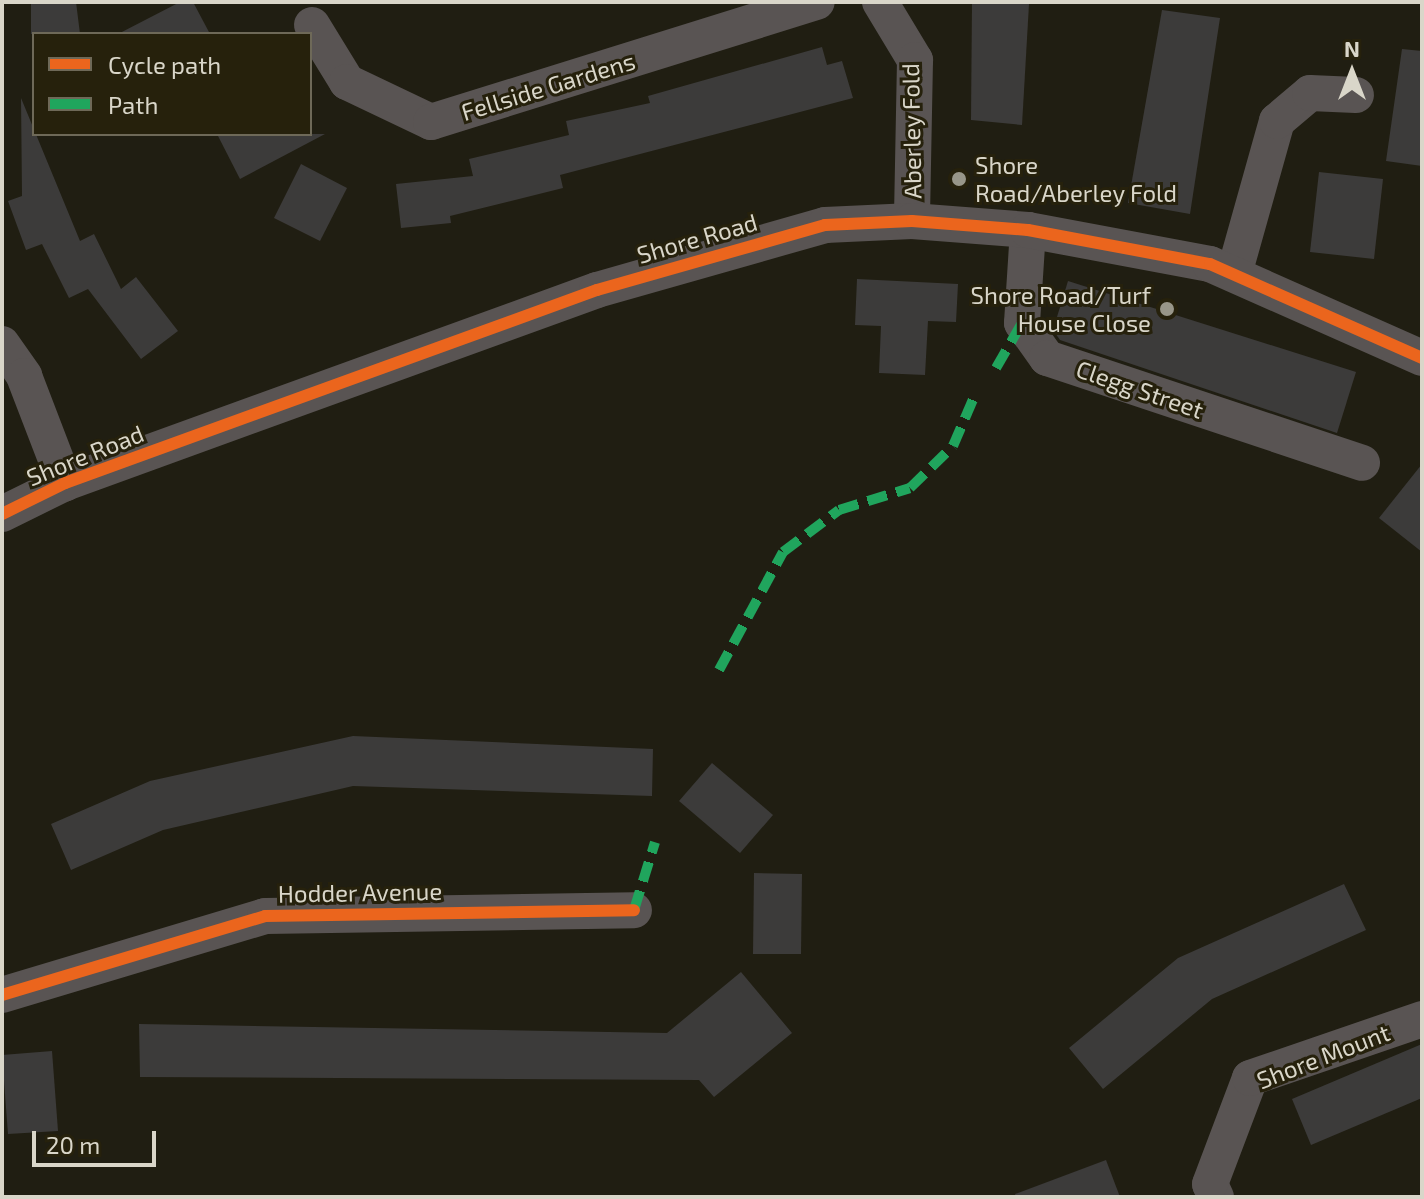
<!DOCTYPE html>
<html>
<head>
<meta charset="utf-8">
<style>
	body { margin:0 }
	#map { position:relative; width:1424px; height:1199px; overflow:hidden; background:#201e12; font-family:"Exo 2",sans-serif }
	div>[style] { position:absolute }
	.building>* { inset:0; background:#3c3b3a }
	.street>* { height:36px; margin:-18px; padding:0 18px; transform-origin:18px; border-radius:18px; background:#595453 }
	.quiet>* { height:10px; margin-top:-5px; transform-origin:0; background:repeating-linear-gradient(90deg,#20a55d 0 20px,transparent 0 30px) }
	.cycleway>* { height:12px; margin:-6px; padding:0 6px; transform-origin:6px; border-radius:6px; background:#eb651d }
	.dots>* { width:22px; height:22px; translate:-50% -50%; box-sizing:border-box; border:4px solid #26210c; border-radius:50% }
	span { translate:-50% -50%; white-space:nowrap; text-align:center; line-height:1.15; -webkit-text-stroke:6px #26210c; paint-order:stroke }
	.street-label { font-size:24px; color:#d9d6c9 }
	.poi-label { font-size:24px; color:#d9d6c9 }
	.left { translate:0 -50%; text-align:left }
	.right { translate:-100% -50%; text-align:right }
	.frame { position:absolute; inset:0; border:4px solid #d9d6c9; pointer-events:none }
	.legend { position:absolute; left:32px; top:32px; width:280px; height:104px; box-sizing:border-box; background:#26210c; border:2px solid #6e6958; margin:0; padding:10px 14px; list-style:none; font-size:24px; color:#d9d6c9 }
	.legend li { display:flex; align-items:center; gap:16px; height:40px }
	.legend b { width:40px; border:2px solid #6e6958 }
	.north { position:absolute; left:1312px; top:32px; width:80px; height:80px; -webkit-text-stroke:6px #26210c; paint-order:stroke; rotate:0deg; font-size:22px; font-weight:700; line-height:32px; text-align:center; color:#d9d6c9 }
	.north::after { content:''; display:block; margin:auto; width:28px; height:36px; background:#d9d6c9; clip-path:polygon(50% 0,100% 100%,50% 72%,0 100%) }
	.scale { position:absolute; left:32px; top:1131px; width:124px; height:36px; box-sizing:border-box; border:4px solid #d9d6c9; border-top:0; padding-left:10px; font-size:24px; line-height:28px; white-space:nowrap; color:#d9d6c9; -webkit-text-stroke:6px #26210c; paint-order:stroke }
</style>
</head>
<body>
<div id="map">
	<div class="building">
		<i style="clip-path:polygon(31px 2px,76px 2px,80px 34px,31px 34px)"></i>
		<i style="clip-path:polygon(180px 2px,193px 2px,210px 34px,118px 34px)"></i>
		<i style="clip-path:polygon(972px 2px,1029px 4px,1022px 125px,971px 120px)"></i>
		<i style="clip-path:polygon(1162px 10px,1220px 18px,1190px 214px,1128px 203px)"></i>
		<i style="clip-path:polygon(822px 47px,827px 65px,842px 61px,853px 98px,560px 175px,563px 188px,450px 216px,451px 223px,401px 228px,396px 184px,473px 176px,469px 159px,569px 135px,566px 121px,650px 103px,648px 96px)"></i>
		<i style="clip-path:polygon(1402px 49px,1422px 51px,1422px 166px,1386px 161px)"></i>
		<i style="clip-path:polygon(21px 98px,80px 241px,94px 234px,121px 289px,136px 277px,178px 331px,141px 359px,88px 289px,69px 298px,42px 244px,26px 250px,8px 201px,22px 196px)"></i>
		<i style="clip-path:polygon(217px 134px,325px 134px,240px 179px)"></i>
		<i style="clip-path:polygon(301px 164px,347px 188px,320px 241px,274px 218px)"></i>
		<i style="clip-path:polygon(1319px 172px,1383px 179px,1374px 259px,1310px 252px)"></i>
		<i style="clip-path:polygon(857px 279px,958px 284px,956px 322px,928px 321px,925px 375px,879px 373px,881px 326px,855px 325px)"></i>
		<i style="clip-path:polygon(1068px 281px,1356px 372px,1337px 433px,1060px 340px,1053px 330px)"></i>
		<i style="clip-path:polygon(1422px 464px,1422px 552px,1379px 518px)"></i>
		<i style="clip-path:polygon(353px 736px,653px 749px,652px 796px,353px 786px,163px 830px,71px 870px,51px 824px,150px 781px)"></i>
		<i style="clip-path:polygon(712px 763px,773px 815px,740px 853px,679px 801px)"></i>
		<i style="clip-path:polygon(754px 873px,802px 874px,801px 954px,753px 954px)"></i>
		<i style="clip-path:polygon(1344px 884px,1366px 930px,1212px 999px,1103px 1089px,1069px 1048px,1178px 958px)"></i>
		<i style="clip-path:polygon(741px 972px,792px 1033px,714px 1097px,699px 1080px,140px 1077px,139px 1024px,667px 1033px)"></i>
		<i style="clip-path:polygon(1422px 1044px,1422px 1098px,1311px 1145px,1292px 1099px)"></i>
		<i style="clip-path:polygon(52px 1051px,58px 1131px,8px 1134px,2px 1055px)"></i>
		<i style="clip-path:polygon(1106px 1160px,1120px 1197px,1016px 1197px,1015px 1194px)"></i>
	</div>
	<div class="street">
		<i style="left:880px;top:2px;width:68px;rotate:58.9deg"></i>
		<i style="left:915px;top:60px;width:161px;rotate:91.1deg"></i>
		<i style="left:312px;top:25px;width:67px;rotate:58.4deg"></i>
		<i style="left:347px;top:82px;width:93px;rotate:25.5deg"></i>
		<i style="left:431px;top:122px;width:404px;rotate:-17.3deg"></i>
		<i style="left:1028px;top:230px;width:93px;rotate:93.7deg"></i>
		<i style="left:1022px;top:323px;width:43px;rotate:54.5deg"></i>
		<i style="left:1047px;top:358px;width:332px;rotate:18.4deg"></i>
		<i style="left:1234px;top:274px;width:159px;rotate:-74.3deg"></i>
		<i style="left:1277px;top:121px;width:43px;rotate:-40.3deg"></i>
		<i style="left:1310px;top:93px;width:46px;rotate:2.5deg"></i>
		<i style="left:2px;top:344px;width:39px;rotate:55deg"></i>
		<i style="left:24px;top:376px;width:115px;rotate:69deg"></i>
		<i style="left:2px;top:514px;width:70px;rotate:-26.2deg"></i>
		<i style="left:65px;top:483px;width:566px;rotate:-19.94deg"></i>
		<i style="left:597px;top:290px;width:237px;rotate:-15.9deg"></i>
		<i style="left:825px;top:225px;width:87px;rotate:-2.6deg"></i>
		<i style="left:912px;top:221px;width:116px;rotate:4.4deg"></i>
		<i style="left:1028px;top:230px;width:185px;rotate:10.6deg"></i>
		<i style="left:1210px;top:264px;width:232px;rotate:23.9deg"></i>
		<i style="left:2px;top:995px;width:275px;rotate:-16.7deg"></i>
		<i style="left:265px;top:916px;width:369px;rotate:-0.9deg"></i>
		<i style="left:1216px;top:1197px;width:14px;rotate:-115deg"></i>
		<i style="left:1210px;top:1184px;width:113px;rotate:-69.3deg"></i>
		<i style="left:1250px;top:1078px;width:182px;rotate:-18.9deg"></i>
	</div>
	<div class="quiet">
		<i style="left:996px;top:368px;width:52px;rotate:-60deg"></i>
		<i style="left:719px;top:670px;width:134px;rotate:-61.5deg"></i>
		<i style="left:783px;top:552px;width:70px;rotate:-36.9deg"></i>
		<i style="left:839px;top:510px;width:74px;rotate:-17.2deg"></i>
		<i style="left:910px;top:488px;width:60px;rotate:-44.3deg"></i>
		<i style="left:953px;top:446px;width:56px;rotate:-66.7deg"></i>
		<i style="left:634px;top:910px;width:71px;rotate:-72.8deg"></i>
	</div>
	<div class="cycleway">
		<i style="left:2px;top:514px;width:70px;rotate:-26.2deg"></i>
		<i style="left:65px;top:483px;width:566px;rotate:-19.94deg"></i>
		<i style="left:597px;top:290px;width:237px;rotate:-15.9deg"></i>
		<i style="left:825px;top:225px;width:87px;rotate:-2.6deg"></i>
		<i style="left:912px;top:221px;width:116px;rotate:4.4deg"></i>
		<i style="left:1028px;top:230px;width:185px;rotate:10.6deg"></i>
		<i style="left:1210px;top:264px;width:232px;rotate:23.9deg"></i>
		<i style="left:2px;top:995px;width:275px;rotate:-16.7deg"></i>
		<i style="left:265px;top:916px;width:369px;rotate:-0.9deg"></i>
	</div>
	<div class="dots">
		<i style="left:959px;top:179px;background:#989689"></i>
		<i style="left:1167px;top:309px;background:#989689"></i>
	</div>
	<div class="street-label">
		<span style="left:548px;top:86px;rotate:-17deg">Fellside Gardens</span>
		<span style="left:911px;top:131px;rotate:-91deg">Aberley Fold</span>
		<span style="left:697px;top:238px;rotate:-16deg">Shore Road</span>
		<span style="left:1140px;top:389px;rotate:19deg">Clegg Street</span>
		<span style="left:85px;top:455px;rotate:-22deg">Shore Road</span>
		<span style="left:360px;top:892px;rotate:-1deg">Hodder Avenue</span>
		<span style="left:1323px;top:1056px;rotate:-21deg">Shore Mount</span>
	</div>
	<div class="poi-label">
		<span class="left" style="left:975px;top:179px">Shore<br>Road/Aberley Fold</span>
		<span class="right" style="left:1151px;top:309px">Shore Road/Turf<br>House Close</span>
	</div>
	<div class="frame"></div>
	<ul class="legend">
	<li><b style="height:10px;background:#eb651d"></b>Cycle path</li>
	<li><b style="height:10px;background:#20a55d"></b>Path</li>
	</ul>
	<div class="north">N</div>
	<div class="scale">20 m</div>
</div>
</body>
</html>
